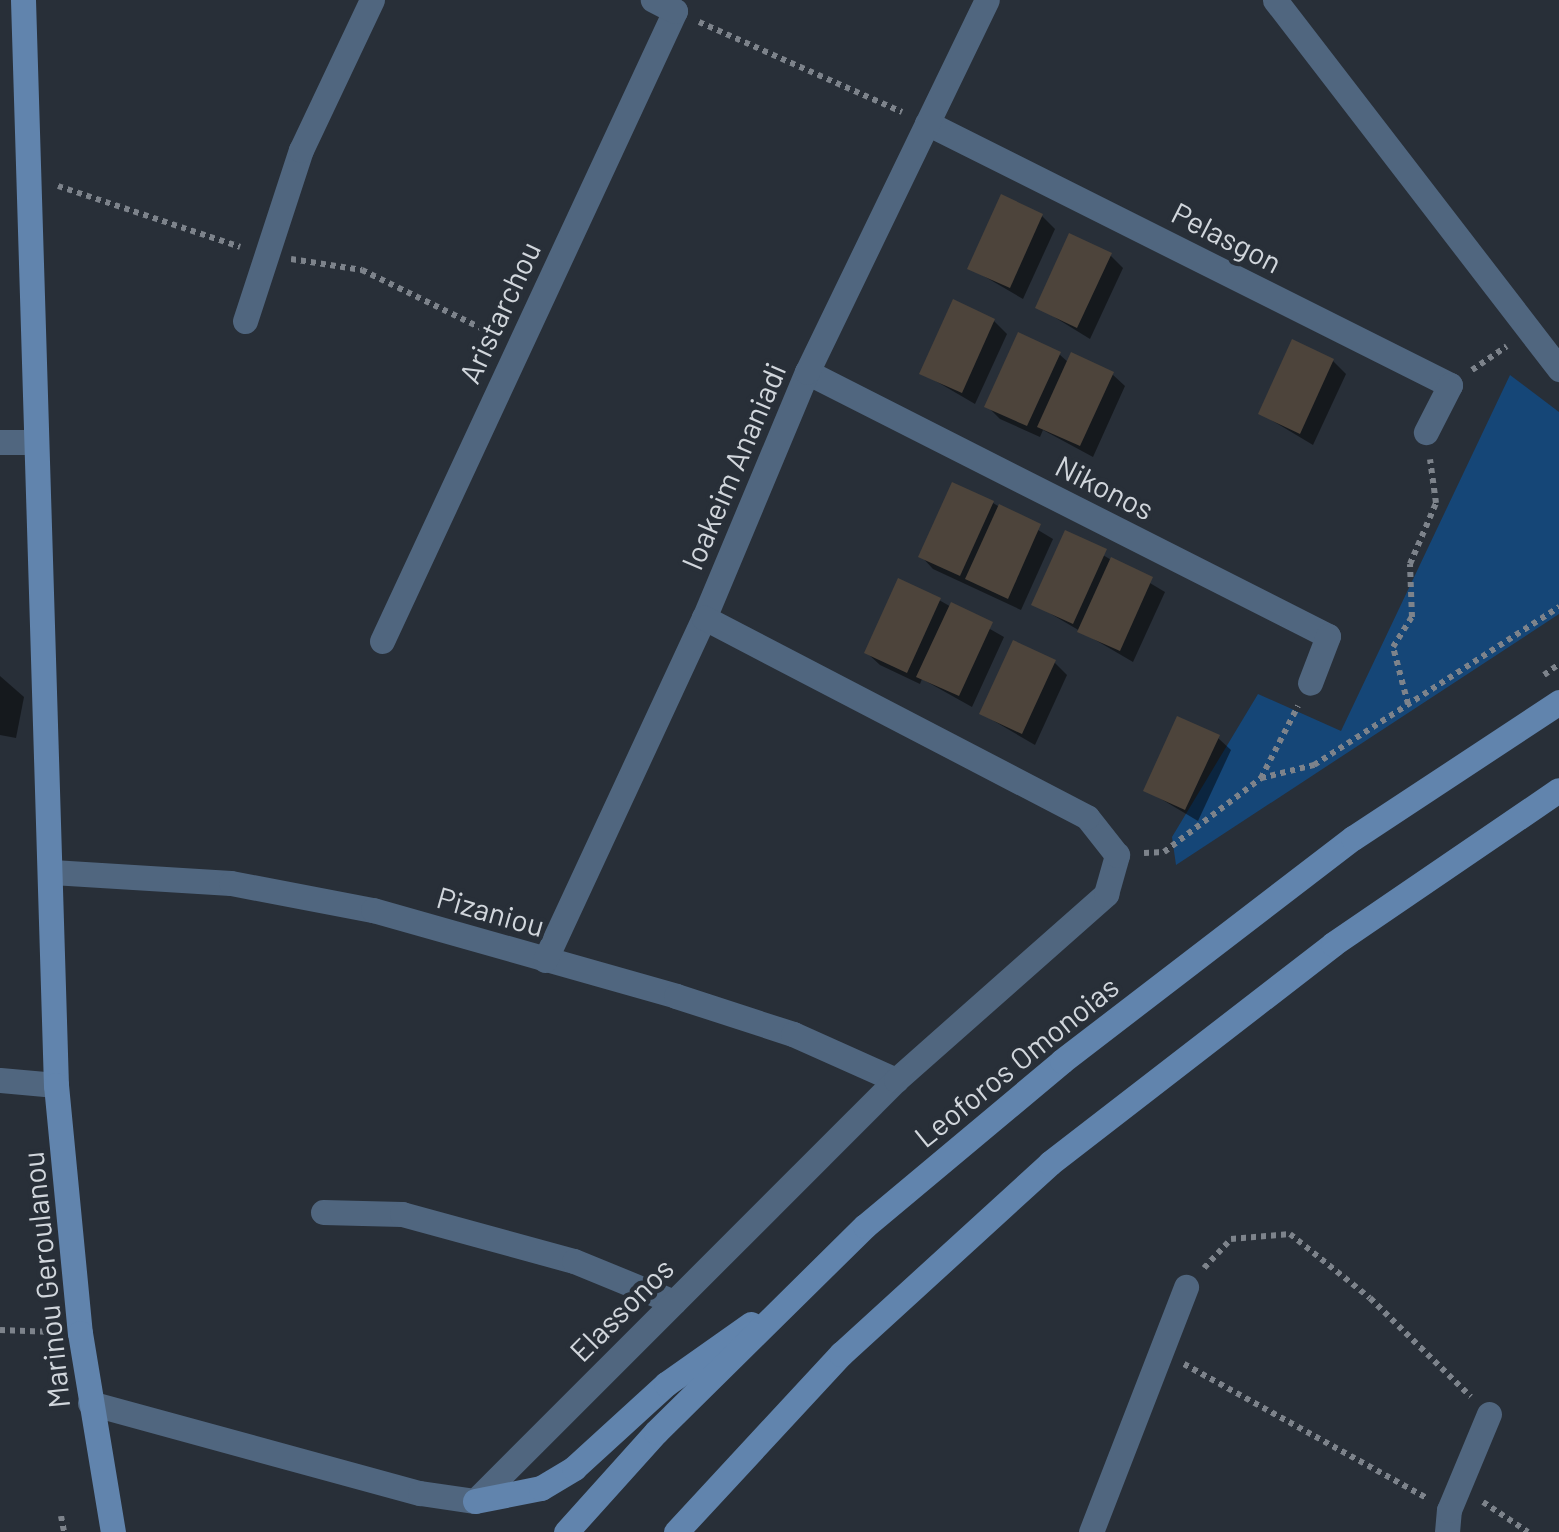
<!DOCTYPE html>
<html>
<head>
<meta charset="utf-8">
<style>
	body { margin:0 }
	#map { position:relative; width:1559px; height:1532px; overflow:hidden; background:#282f38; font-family:Barlow,sans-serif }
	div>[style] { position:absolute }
	.green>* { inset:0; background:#154677 }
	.shadow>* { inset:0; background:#0007 }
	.building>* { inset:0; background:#4d443b }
	.path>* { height:6px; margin-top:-3px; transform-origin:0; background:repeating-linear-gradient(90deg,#7d838b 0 5px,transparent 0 10px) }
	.street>* { height:25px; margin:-12.5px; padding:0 12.5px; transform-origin:12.5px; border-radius:12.5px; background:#50667f }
	.secondary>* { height:25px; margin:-12.5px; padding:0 12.5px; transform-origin:12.5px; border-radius:12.5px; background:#6184ad }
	span { translate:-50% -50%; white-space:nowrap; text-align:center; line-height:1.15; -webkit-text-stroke:9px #282f38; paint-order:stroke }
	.street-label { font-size:30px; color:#d1d6dc }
</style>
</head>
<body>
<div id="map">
	<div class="green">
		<i style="clip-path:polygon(1510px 375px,1559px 412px,1559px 614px,1176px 865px,1172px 837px,1258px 694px,1341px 731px)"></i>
	</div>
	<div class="shadow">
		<i style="clip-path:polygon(1042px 216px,1055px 229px,1023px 299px,970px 268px)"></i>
		<i style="clip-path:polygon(1110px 255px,1123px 268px,1090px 339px,1038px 307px)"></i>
		<i style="clip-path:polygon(994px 321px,1007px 334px,975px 404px,922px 373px)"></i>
		<i style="clip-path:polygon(1059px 354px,1069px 363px,1112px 374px,1125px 386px,1093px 457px,1043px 430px,1040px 437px,1000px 419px,987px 406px)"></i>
		<i style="clip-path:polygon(1333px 361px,1346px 374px,1313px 445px,1261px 414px)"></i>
		<i style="clip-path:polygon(993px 503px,1053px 539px,1021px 610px,933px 569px,921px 556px)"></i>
		<i style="clip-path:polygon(1066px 533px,1165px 592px,1133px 662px,1034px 604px)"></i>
		<i style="clip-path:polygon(939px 600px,1004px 637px,972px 707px,922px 679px,920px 684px,880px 665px,867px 653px)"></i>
		<i style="clip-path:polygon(1054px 662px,1067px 675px,1035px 745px,982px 714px)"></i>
		<i style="clip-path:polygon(0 676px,24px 697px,16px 738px,0 735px)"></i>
		<i style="clip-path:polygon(1218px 738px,1231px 750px,1198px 821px,1146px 790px)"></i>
	</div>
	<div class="building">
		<i style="clip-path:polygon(1001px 194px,1043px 214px,1010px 288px,967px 269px)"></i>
		<i style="clip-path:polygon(1069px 233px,1112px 253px,1077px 328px,1035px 308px)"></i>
		<i style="clip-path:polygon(953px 299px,995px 319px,962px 393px,919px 374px)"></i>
		<i style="clip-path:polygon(1018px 332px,1061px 352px,1027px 426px,984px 407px)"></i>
		<i style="clip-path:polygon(1292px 339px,1334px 359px,1300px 434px,1258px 414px)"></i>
		<i style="clip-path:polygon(1071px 352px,1114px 372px,1080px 446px,1037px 427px)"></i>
		<i style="clip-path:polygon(952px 482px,994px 501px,960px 576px,918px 557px)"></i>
		<i style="clip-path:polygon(999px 504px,1041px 524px,1008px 599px,965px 579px)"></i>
		<i style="clip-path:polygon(1065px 530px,1107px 549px,1073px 624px,1031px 605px)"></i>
		<i style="clip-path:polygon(1111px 557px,1153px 577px,1120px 651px,1077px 632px)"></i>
		<i style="clip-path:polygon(898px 578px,941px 598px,907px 673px,864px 653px)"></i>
		<i style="clip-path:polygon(951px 602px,993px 622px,959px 696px,916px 677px)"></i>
		<i style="clip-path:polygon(1013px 640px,1056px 660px,1022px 734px,979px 714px)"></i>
		<i style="clip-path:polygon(1177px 716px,1220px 735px,1185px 810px,1143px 791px)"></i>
	</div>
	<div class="path">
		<i style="left:699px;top:22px;width:222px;rotate:23.9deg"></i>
		<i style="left:58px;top:186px;width:192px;rotate:18.5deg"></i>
		<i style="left:291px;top:259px;width:72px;rotate:8.8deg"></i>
		<i style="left:362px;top:270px;width:146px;rotate:26deg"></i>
		<i style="left:1472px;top:370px;width:42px;rotate:-34.4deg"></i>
		<i style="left:1544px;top:675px;width:19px;rotate:-36deg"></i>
		<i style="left:1408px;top:704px;width:59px;rotate:-104.7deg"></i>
		<i style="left:1393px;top:647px;width:36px;rotate:-58deg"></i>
		<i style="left:1412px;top:617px;width:53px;rotate:-92.2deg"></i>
		<i style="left:1410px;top:564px;width:66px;rotate:-66.9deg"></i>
		<i style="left:1436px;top:503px;width:44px;rotate:-97.8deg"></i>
		<i style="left:1261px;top:778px;width:55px;rotate:-13.8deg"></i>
		<i style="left:1314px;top:765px;width:292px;rotate:-32.8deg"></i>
		<i style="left:1144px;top:853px;width:20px;rotate:-3deg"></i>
		<i style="left:1164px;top:852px;width:122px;rotate:-37.3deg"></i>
		<i style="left:1261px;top:778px;width:81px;rotate:-62.8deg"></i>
		<i style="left:1204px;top:1268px;width:40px;rotate:-47deg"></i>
		<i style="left:1231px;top:1239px;width:59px;rotate:-4.8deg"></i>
		<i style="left:1290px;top:1234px;width:102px;rotate:38.7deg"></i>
		<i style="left:1370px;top:1298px;width:141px;rotate:44.4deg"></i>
		<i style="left:0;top:1330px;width:54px;rotate:2.1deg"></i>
		<i style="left:1184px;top:1364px;width:277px;rotate:28.9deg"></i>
		<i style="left:1483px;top:1502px;width:54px;rotate:33.7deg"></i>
		<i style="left:61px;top:1516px;width:16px;rotate:79deg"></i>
	</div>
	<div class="street">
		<i style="left:1275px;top:0;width:466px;rotate:52.4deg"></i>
		<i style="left:927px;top:123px;width:585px;rotate:26.61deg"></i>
		<i style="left:1450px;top:385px;width:53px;rotate:117.1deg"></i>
		<i style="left:245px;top:321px;width:180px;rotate:-71.9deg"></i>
		<i style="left:301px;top:150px;width:166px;rotate:-64.7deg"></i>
		<i style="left:807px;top:372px;width:584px;rotate:26.87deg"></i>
		<i style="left:1328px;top:636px;width:50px;rotate:111deg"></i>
		<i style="left:0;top:442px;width:36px"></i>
		<i style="left:382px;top:641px;width:695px;rotate:-65.06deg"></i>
		<i style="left:675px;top:11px;width:25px;rotate:-153deg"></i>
		<i style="left:52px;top:872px;width:179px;rotate:3.5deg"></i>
		<i style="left:231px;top:883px;width:145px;rotate:10.8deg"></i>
		<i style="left:373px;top:910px;width:315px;rotate:15.8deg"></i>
		<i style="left:676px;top:996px;width:123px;rotate:18deg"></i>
		<i style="left:793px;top:1034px;width:113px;rotate:24.1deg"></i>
		<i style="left:545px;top:960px;width:377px;rotate:-65.1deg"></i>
		<i style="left:704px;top:618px;width:267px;rotate:-67.3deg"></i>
		<i style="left:807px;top:372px;width:413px;rotate:-64.2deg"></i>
		<i style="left:0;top:1080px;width:56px;rotate:5.1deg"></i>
		<i style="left:323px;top:1212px;width:79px;rotate:1.5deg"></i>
		<i style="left:402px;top:1214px;width:178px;rotate:15.3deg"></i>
		<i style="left:574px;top:1261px;width:108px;rotate:22.3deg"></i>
		<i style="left:90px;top:1403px;width:342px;rotate:15.3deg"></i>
		<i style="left:420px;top:1493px;width:56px;rotate:8.3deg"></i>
		<i style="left:475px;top:1501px;width:595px;rotate:-45deg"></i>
		<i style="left:896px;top:1080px;width:281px;rotate:-41.5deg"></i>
		<i style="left:1106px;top:894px;width:41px;rotate:-74.2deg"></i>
		<i style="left:1117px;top:855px;width:48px;rotate:-128.3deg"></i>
		<i style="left:1087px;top:817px;width:432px;rotate:-152.5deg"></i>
		<i style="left:1091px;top:1532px;width:263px;rotate:-68.8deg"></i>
		<i style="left:1447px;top:1532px;width:22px;rotate:-85deg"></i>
		<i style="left:1449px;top:1510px;width:104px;rotate:-67.4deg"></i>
	</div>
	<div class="secondary">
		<i style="left:23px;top:0;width:1086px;rotate:88.26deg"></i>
		<i style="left:56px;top:1085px;width:249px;rotate:84.5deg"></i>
		<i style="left:80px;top:1333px;width:202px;rotate:80.6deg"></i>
		<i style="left:475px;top:1501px;width:67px;rotate:-11.1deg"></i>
		<i style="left:541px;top:1488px;width:39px;rotate:-31deg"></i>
		<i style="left:574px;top:1468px;width:125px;rotate:-42.4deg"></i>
		<i style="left:666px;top:1384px;width:104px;rotate:-35.2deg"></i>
		<i style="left:566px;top:1532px;width:135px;rotate:-48deg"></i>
		<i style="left:656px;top:1432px;width:293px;rotate:-44.6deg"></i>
		<i style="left:865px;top:1226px;width:257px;rotate:-39.9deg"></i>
		<i style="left:1062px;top:1061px;width:367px;rotate:-37.5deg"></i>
		<i style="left:1353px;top:838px;width:247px;rotate:-33.4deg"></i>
		<i style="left:676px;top:1532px;width:243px;rotate:-47.2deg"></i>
		<i style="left:841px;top:1354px;width:283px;rotate:-42.4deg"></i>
		<i style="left:1050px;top:1163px;width:358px;rotate:-37.7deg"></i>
		<i style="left:1333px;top:944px;width:273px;rotate:-34.3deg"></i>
	</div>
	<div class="street-label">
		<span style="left:1227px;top:237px;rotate:27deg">Pelasgon</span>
		<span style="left:499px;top:312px;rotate:-65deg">Aristarchou</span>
		<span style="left:733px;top:466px;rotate:-67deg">Ioakeim Ananiadi</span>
		<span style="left:1105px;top:487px;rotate:27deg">Nikonos</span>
		<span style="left:491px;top:911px;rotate:16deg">Pizaniou</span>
		<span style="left:1016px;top:1061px;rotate:-39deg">Leoforos Omonoias</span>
		<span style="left:45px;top:1280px;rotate:-96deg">Marinou Geroulanou</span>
		<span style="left:621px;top:1309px;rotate:-45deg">Elassonos</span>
	</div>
</div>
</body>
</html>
